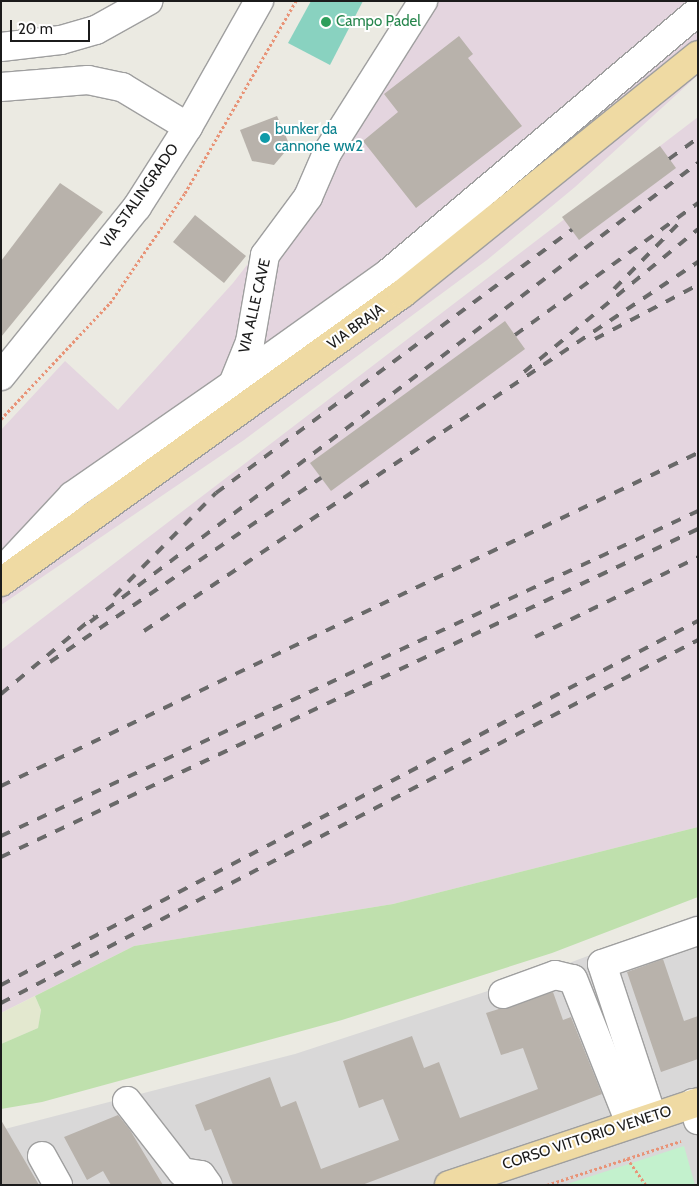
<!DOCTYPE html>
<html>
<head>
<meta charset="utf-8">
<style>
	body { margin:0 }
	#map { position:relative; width:699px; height:1186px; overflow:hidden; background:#ebeae2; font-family:Cabin,sans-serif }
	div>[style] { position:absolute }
	.residential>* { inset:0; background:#d9d8d8 }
	.industrial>* { inset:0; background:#e4d5df }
	.farmland>* { inset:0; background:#e3e8cf }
	.grass>* { inset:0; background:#bfe0ad }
	.park>* { inset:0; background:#c3f1cd }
	.pitch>* { inset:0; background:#89d2c0 }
	.building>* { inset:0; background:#b8b2ab }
	.path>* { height:3px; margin-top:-1.5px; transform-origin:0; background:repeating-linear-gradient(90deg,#e89377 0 2.5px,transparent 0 5px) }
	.roads { filter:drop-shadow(1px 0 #9f9f9f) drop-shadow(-1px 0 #9f9f9f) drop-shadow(0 1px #9f9f9f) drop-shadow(0 -1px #9f9f9f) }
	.minor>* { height:28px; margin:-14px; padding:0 14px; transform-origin:14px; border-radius:14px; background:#fff }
	.major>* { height:28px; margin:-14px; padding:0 14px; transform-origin:14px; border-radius:14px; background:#efdaa3 }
	.rail>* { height:4px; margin-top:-2px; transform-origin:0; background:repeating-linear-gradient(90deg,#696969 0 10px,transparent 0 20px) }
	.dots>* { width:14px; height:14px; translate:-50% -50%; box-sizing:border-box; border:2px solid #fff; border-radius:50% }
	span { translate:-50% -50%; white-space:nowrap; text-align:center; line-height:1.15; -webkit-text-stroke:4px #fff; paint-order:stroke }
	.leisure-label { font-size:15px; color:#27864d }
	.left { translate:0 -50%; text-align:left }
	.culture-label { font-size:15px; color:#0d838f }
	.street-label { font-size:15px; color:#1b1b1b }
	.frame { position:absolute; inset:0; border:2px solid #1b1b1b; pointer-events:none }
	.scale { position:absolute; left:10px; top:20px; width:80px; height:22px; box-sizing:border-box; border:2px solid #1b1b1b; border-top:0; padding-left:6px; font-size:15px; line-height:18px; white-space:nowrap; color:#1b1b1b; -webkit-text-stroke:4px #fff; paint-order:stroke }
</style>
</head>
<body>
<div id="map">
	<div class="residential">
		<i style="clip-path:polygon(698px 914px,698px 1185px,1px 1185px,1px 1130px,295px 1054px,543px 973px)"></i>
	</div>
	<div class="industrial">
		<i style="clip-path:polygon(418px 1px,698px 1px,698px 75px,575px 187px,487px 260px,244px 440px,1px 605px,1px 430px,65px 361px,118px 410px,233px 283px,293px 206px,294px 189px)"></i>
		<i style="clip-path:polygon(698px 117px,698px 827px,393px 904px,134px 946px,1px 1013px,1px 650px)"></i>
	</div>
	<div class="farmland">
		<i style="clip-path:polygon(35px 996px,41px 1010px,38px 1028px,1px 1044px,1px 1013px)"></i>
	</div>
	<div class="grass">
		<i style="clip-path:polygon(698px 827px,698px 897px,552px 953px,342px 1020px,42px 1102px,1px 1109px,1px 1044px,38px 1028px,41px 1010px,35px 996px,134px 946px,393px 904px)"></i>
	</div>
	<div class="park">
		<i style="clip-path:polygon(684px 1146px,695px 1185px,564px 1185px)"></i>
	</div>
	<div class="pitch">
		<i style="clip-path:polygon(311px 1px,363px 1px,330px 65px,288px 43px)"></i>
	</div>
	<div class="building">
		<i style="clip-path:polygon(459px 36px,473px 54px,468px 58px,522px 126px,416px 208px,363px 141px,398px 112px,384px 94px)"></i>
		<i style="clip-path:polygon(277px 116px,290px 146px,274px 165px,252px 161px,240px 130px)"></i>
		<i style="clip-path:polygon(660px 146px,676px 168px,579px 240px,562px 217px)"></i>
		<i style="clip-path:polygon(60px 183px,103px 212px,1px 337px,1px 261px)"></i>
		<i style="clip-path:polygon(195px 215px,246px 256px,224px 283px,173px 242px)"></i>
		<i style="clip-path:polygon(505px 321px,525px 349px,331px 491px,310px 463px)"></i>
		<i style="clip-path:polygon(663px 959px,684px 1021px,698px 1016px,698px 1059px,661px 1072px,627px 972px)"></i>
		<i style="clip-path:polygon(553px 992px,563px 1020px,571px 1017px,602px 1094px,362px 1185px,233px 1185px,211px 1129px,205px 1131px,195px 1105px,270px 1077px,281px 1107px,296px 1101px,321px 1169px,399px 1140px,383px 1099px,359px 1108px,343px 1061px,412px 1036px,424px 1068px,439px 1062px,460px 1118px,538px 1089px,523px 1048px,501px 1055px,486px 1013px)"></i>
		<i style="clip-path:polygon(118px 1115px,130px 1130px,163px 1185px,111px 1185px,103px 1171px,87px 1180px,64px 1137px)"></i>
		<i style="clip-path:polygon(1px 1120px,39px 1185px,1px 1185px)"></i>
	</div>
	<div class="path">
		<i style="left:1px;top:419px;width:159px;rotate:-46.8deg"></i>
		<i style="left:110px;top:303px;width:133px;rotate:-55.7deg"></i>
		<i style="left:185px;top:193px;width:222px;rotate:-60deg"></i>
		<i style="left:627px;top:1158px;width:33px;rotate:55deg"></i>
		<i style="left:547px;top:1185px;width:141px;rotate:-18.2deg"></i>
	</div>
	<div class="roads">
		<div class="minor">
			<i style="left:1px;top:47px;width:60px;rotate:-6.7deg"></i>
			<i style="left:61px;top:40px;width:36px;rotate:-16deg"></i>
			<i style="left:96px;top:30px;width:60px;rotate:-29.1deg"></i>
			<i style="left:1px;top:87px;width:87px;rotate:-4.6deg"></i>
			<i style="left:88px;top:80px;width:35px;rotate:12deg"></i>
			<i style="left:122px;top:87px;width:77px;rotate:31.2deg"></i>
			<i style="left:1px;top:376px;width:217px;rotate:-51.2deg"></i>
			<i style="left:137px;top:207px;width:95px;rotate:-57.5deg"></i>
			<i style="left:188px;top:127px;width:145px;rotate:-60.6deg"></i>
			<i style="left:233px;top:384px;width:188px;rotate:-35.5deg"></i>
			<i style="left:386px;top:275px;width:409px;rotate:-40.2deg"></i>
			<i style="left:1px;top:572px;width:104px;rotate:-46.9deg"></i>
			<i style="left:72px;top:496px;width:196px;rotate:-34.8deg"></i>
			<i style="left:233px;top:384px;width:45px;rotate:-68deg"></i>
			<i style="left:250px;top:342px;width:88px;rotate:-80.2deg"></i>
			<i style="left:265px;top:255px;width:72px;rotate:-53.4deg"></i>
			<i style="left:308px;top:197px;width:48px;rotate:-66.6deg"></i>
			<i style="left:327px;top:153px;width:180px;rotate:-57.7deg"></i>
			<i style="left:503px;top:994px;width:55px;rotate:-20.1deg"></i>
			<i style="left:555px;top:975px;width:18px;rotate:13deg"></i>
			<i style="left:573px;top:979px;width:155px;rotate:68.4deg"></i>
			<i style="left:127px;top:1101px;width:90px;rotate:52.2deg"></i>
			<i style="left:182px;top:1172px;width:19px;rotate:9deg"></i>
			<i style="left:201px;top:1175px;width:12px;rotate:55deg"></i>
			<i style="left:693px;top:1103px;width:18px;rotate:74deg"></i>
			<i style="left:652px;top:1116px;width:160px;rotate:-108.2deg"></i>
			<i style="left:602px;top:964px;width:102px;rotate:-19deg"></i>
			<i style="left:42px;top:1156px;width:33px;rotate:61deg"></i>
		</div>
		<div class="major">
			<i style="left:1px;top:582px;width:494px;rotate:-35.7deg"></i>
			<i style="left:402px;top:294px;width:380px;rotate:-38.9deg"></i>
			<i style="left:449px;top:1185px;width:262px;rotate:-18.4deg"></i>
		</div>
	</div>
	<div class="rail">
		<i style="left:669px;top:159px;width:36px;rotate:-36deg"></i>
		<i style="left:614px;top:289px;width:94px;rotate:-45.4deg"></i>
		<i style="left:515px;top:335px;width:226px;rotate:-35.8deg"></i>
		<i style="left:595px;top:339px;width:116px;rotate:-27.7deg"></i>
		<i style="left:524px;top:372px;width:225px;rotate:-39.4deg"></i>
		<i style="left:114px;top:596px;width:145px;rotate:-45.3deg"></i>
		<i style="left:216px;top:493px;width:443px;rotate:-36.5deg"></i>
		<i style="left:90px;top:622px;width:762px;rotate:-37.05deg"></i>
		<i style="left:144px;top:631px;width:666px;rotate:-33.67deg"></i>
		<i style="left:535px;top:637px;width:182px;rotate:-26.1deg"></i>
		<i style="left:50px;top:662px;width:328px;rotate:-34.2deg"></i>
		<i style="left:1px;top:694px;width:122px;rotate:-39.7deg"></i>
		<i style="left:1px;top:786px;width:772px;rotate:-25.54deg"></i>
		<i style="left:1px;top:836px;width:769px;rotate:-25deg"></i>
		<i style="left:1px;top:857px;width:770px;rotate:-25.2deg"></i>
		<i style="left:1px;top:985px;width:786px;rotate:-27.58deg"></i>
		<i style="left:1px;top:1003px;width:786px;rotate:-27.51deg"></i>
	</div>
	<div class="dots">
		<i style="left:326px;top:22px;background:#2e9e5b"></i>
		<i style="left:265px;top:138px;background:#0f9aa8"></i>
	</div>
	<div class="leisure-label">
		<span class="left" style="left:336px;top:22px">Campo Padel</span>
	</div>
	<div class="culture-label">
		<span class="left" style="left:275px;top:138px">bunker da<br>cannone ww2</span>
	</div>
	<div class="street-label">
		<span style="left:140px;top:196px;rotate:-55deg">VIA STALINGRADO</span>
		<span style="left:255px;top:306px;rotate:-77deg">VIA ALLE CAVE</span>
		<span style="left:356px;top:327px;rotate:-36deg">VIA BRAJA</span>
		<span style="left:587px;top:1138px;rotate:-18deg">CORSO VITTORIO VENETO</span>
	</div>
	<div class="frame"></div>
	<div class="scale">20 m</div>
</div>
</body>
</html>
